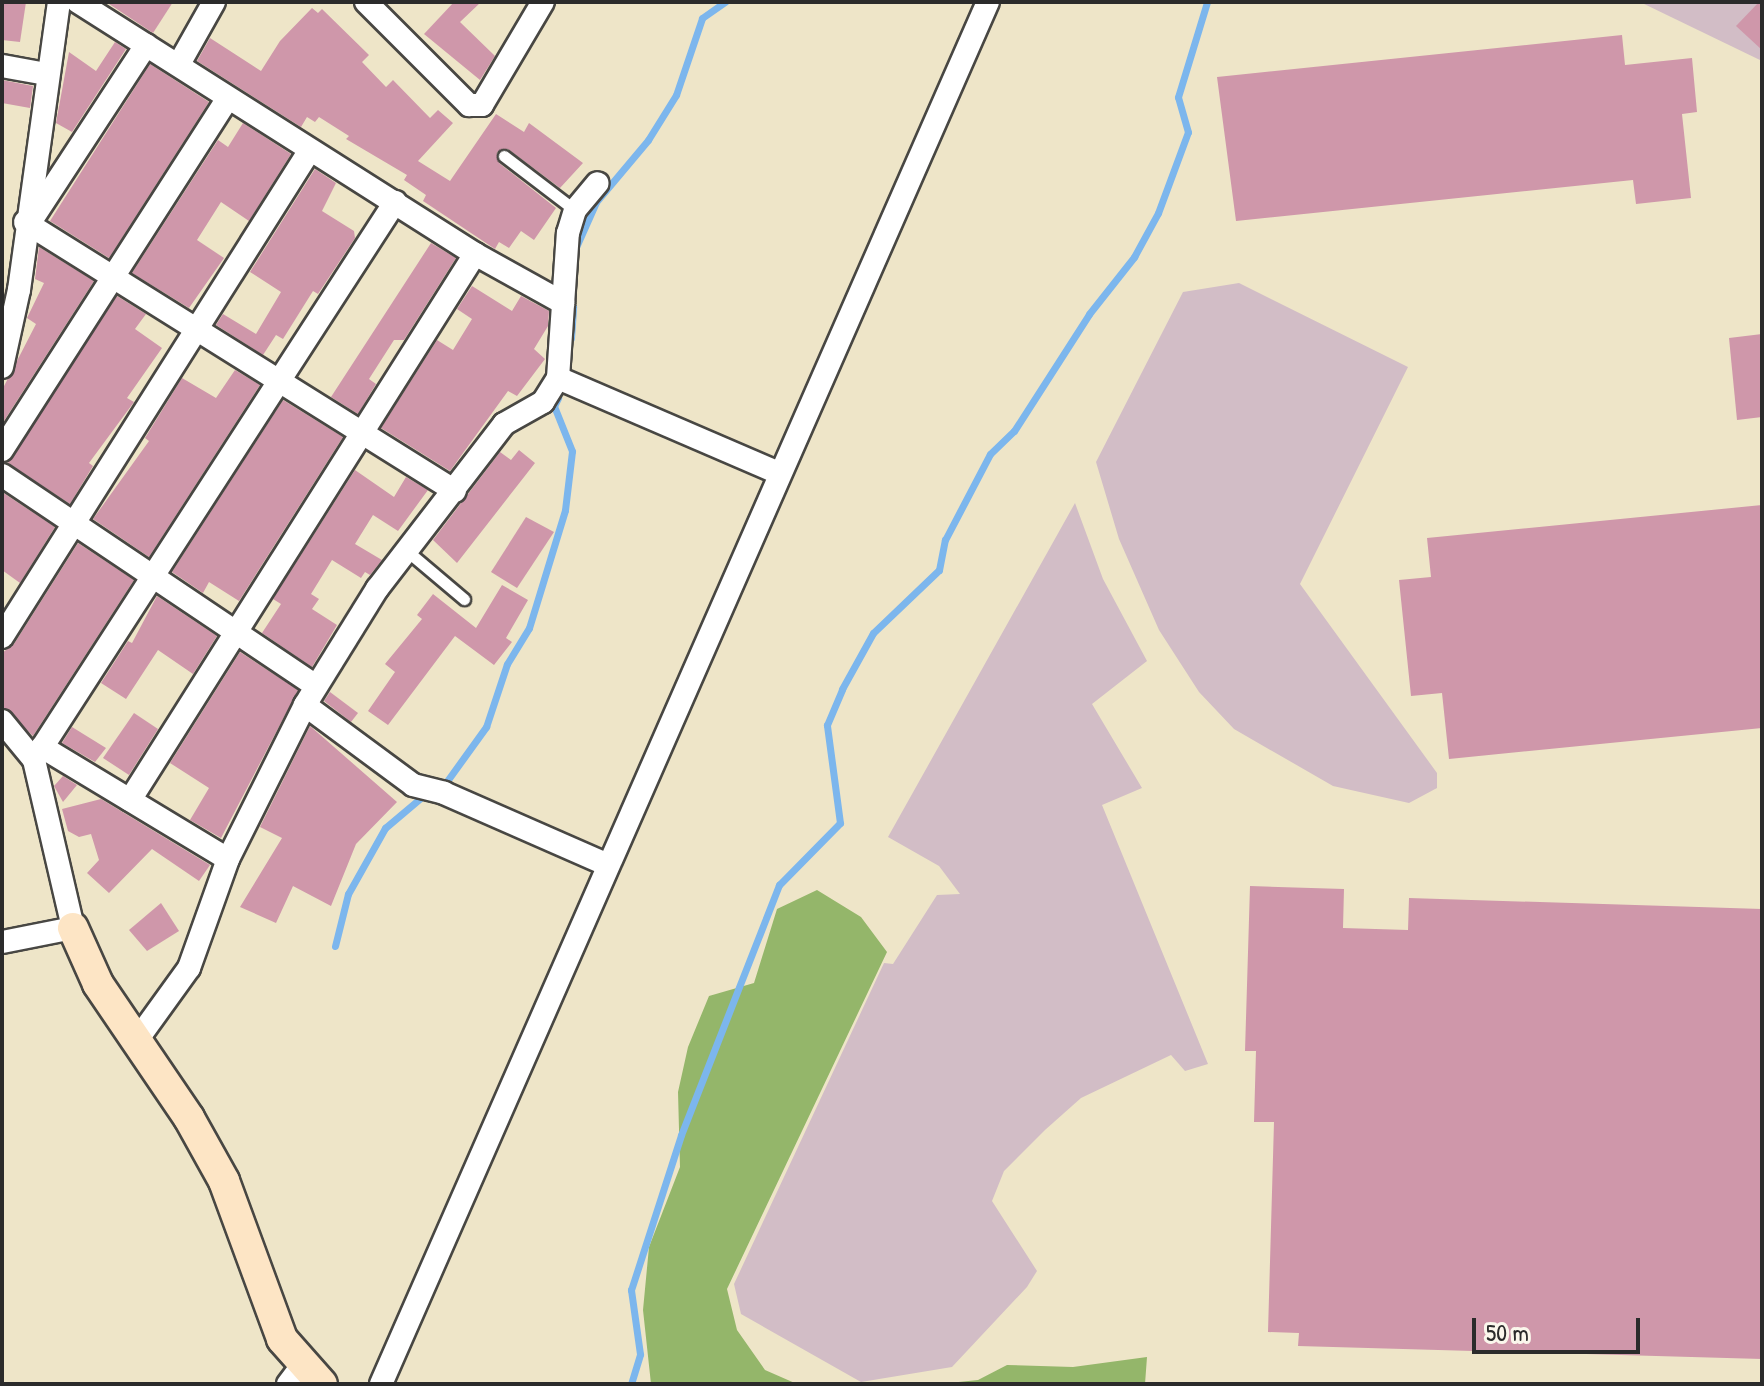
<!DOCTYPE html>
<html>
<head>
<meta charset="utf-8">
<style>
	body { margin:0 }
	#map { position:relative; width:1764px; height:1386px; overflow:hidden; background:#eee5c8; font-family:"Patrick Hand",sans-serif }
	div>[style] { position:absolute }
	.industrial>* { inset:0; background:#d2bdc6 }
	.forest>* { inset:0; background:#94b66a }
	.stream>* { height:7px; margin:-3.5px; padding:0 3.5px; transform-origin:3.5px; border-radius:3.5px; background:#7cb6ed }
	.building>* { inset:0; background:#cf97aa }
	.roads { filter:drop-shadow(2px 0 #484743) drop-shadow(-2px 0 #484743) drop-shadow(0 2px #484743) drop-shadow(0 -2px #484743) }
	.lane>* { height:11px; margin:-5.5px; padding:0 5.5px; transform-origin:5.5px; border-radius:5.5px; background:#fff }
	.street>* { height:22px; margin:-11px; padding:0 11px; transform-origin:11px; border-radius:11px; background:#fff }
	.secondary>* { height:30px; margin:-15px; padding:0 15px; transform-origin:15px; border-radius:15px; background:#fde5c5 }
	span { translate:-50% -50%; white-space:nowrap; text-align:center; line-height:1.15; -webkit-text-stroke:6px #fbf7ec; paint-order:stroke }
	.frame { position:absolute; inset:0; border:4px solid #2b2b2b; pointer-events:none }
	.scale { position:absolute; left:1472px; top:1318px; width:168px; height:36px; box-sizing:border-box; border:4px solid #2b2b2b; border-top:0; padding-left:10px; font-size:24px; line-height:28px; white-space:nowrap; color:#2b2b2b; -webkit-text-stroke:6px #fbf7ec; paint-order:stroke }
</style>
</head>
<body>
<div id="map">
	<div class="industrial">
		<i style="clip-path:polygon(1640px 2px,1762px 2px,1762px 61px)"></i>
		<i style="clip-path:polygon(1239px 283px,1408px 367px,1300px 584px,1437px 773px,1437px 788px,1409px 803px,1333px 786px,1234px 729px,1199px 692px,1159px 630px,1119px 539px,1096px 462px,1183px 292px)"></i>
		<i style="clip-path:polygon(1075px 503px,1103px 579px,1147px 661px,1092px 704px,1142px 788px,1102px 805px,1208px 1064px,1185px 1071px,1171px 1055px,1081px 1098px,1045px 1130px,1004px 1171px,992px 1201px,1037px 1271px,1027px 1287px,952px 1367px,861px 1382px,741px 1314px,734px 1284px,884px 963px,893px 964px,937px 895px,960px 894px,939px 866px,888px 837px)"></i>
	</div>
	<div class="forest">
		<i style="clip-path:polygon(817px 890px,861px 917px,887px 952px,727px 1289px,737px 1330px,765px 1370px,797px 1384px,651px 1384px,643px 1310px,649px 1247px,680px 1167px,678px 1092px,688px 1047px,709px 996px,754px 983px,777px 909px)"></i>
		<i style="clip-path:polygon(1147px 1357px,1145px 1384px,939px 1384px,978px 1380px,1007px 1365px,1073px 1367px)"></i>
	</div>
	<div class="stream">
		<i style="left:576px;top:247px;width:49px;rotate:-66deg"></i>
		<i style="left:596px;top:202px;width:81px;rotate:-50deg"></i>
		<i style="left:648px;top:140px;width:53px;rotate:-58.1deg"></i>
		<i style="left:676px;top:95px;width:81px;rotate:-71.3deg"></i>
		<i style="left:702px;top:18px;width:28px;rotate:-35deg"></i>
		<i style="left:571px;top:338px;width:31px;rotate:-86deg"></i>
		<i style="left:447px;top:781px;width:67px;rotate:-54.2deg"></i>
		<i style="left:486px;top:727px;width:66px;rotate:-71.6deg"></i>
		<i style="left:507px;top:664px;width:42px;rotate:-58.6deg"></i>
		<i style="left:529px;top:628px;width:123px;rotate:-73deg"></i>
		<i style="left:565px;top:510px;width:59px;rotate:-83.2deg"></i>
		<i style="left:572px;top:451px;width:48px;rotate:-111.8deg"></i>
		<i style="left:554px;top:406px;width:9px;rotate:-63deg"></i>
		<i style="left:335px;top:946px;width:54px;rotate:-76deg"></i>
		<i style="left:348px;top:894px;width:76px;rotate:-60.7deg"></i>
		<i style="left:385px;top:828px;width:51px;rotate:-40.2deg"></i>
		<i style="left:631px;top:1384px;width:31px;rotate:-73deg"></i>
		<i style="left:640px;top:1354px;width:65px;rotate:-98deg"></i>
		<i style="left:631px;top:1290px;width:163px;rotate:-72.1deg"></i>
		<i style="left:681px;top:1135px;width:269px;rotate:-68.6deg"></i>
		<i style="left:779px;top:885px;width:87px;rotate:-45.5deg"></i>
		<i style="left:840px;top:823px;width:99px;rotate:-97.6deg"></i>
		<i style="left:827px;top:725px;width:39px;rotate:-67deg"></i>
		<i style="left:842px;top:689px;width:64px;rotate:-61deg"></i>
		<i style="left:873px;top:633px;width:91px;rotate:-43.7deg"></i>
		<i style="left:939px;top:570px;width:31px;rotate:-79deg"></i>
		<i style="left:945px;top:540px;width:97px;rotate:-62.4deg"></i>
		<i style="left:990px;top:454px;width:33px;rotate:-44deg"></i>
		<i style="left:1014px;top:431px;width:139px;rotate:-57.3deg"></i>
		<i style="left:1089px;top:314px;width:73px;rotate:-51.7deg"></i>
		<i style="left:1134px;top:257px;width:50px;rotate:-61.4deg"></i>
		<i style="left:1158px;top:213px;width:86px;rotate:-69.7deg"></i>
		<i style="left:1188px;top:132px;width:36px;rotate:-106deg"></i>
		<i style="left:1178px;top:97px;width:99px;rotate:-73deg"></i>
	</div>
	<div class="building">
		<i style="clip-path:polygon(2px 2px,26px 2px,20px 42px,2px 40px)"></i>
		<i style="clip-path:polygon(106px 2px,173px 2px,153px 33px)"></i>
		<i style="clip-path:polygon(454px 2px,481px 2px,460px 22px,495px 56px,480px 80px,424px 34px)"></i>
		<i style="clip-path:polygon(1759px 2px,1762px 2px,1762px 50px,1736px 26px)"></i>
		<i style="clip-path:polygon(312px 8px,318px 13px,322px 9px,369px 55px,362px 62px,386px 87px,393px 80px,430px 118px,438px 110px,453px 123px,418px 161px,450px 181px,496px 114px,524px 132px,529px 123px,583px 163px,560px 188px,508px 149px,497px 152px,499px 163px,556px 208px,534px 240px,521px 231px,509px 248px,499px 242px,495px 249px,423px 201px,426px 195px,404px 180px,407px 175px,346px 139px,349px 136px,319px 117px,315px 122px,307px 117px,301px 127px,197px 61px,210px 38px,261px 71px,280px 41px)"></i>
		<i style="clip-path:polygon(1622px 35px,1625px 65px,1692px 58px,1697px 112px,1682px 114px,1691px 198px,1636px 204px,1633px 180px,1236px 221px,1217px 77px)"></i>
		<i style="clip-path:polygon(115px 42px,126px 49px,72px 132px,56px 123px,69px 52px,96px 71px)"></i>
		<i style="clip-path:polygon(150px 64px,209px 102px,109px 258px,50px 221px)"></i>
		<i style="clip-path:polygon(2px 80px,33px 86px,30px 108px,2px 103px)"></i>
		<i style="clip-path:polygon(243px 123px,291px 154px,249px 221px,221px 202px,197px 240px,224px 258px,189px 308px,132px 273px,218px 140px,228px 147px)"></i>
		<i style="clip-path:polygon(315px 169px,336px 183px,322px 211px,354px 231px,355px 238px,318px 294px,313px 291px,283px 339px,276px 335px,263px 355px,216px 325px,223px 314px,256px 334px,281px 292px,250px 272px)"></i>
		<i style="clip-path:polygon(431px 243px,456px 258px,404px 340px,394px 340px,369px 379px,376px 384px,358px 414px,331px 397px)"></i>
		<i style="clip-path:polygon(39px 247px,94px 281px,2px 424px,2px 390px,36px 324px,27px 318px,44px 283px,35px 279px)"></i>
		<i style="clip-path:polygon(472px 286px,512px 311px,521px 296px,549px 311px,548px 326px,534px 349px,545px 359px,517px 396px,508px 391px,450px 471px,381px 428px,437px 340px,453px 350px,472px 319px,457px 309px)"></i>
		<i style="clip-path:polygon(117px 296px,146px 314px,135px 329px,162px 348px,127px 398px,134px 402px,89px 463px,93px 466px,70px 504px,8px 463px)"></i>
		<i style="clip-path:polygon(1762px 334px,1762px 417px,1737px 420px,1729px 338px)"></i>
		<i style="clip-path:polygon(235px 370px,260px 385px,149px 557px,93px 519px,149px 441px,145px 438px,182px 378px,216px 398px)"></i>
		<i style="clip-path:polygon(283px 400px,343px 437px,239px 601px,209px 582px,203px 593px,172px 572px)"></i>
		<i style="clip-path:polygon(519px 450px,535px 463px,457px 563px,433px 540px,500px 452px,511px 460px)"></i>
		<i style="clip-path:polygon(355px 470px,394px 497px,406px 477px,428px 490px,398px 531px,373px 515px,355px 544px,382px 560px,370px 575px,365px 572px,361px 578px,332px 560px,311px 594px,319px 599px,312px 609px,337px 625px,312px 667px,262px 633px,281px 604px,273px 599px)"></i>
		<i style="clip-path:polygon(2px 492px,55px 527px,20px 583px,2px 570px)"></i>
		<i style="clip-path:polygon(1762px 505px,1762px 728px,1449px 759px,1442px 693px,1411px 696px,1399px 580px,1431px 577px,1427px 538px)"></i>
		<i style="clip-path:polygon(526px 517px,554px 532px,517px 588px,491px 572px)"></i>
		<i style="clip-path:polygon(78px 543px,134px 580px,33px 736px,2px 706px,2px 653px,14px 644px)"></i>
		<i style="clip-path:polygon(502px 585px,528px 600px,506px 638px,512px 642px,494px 665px,455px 636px,388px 725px,368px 711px,395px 672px,385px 664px,422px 619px,417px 615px,433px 594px,476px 628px)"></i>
		<i style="clip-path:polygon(157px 596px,217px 636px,193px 674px,158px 650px,126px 699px,101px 683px,128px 641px,132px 643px)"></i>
		<i style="clip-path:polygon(240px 652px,298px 690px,221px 838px,190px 820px,209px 788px,170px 763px)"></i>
		<i style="clip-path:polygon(330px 692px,358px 713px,351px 722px,324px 701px)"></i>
		<i style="clip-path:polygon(134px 713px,158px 729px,129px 775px,103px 758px)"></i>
		<i style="clip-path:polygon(310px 726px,397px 802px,356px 844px,331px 906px,293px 886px,276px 923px,240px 907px,282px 838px,260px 827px)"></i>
		<i style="clip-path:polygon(72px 727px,106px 748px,95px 762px,62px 743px)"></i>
		<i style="clip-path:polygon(63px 776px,77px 785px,63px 802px,54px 786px)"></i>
		<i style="clip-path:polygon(101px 799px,210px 865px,199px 881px,152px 849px,109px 893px,87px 873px,99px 860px,91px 834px,79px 837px,68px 831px,62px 809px)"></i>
		<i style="clip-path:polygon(1250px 886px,1344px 889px,1343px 928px,1408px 930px,1409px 898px,1762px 909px,1762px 1359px,1298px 1346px,1299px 1333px,1268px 1332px,1274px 1122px,1254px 1122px,1256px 1051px,1245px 1051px)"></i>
		<i style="clip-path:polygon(161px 903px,179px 931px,147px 951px,129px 930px)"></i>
	</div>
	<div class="roads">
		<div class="lane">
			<i style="left:504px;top:156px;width:89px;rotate:37.3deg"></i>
			<i style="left:406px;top:550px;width:76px;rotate:40.2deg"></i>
		</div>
		<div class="street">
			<i style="left:78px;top:2px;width:470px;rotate:32.4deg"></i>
			<i style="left:475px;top:254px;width:101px;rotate:29.1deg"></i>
			<i style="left:366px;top:2px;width:146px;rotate:45deg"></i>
			<i style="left:469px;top:105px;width:13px"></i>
			<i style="left:482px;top:105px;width:120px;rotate:-59.4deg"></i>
			<i style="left:179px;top:64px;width:71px;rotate:-60.6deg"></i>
			<i style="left:2px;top:66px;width:45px;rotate:10.3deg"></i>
			<i style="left:25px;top:222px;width:507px;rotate:32.03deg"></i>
			<i style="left:29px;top:224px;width:214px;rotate:-56.8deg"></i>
			<i style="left:2px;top:367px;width:79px;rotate:-77.6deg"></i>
			<i style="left:19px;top:290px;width:291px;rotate:-82.1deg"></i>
			<i style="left:558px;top:378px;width:241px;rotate:23.3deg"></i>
			<i style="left:2px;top:450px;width:418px;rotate:-57.3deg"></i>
			<i style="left:2px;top:475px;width:378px;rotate:33.9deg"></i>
			<i style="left:2px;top:637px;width:576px;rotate:-57.69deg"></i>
			<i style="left:305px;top:705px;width:134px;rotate:36.5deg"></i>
			<i style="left:413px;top:785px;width:32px;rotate:14deg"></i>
			<i style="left:444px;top:793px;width:179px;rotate:23.7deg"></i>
			<i style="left:2px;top:721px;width:50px;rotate:50.6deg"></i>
			<i style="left:34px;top:760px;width:172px;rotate:76.9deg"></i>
			<i style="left:73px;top:928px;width:72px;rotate:168.8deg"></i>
			<i style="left:42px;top:747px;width:217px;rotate:31.1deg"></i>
			<i style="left:34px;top:760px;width:665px;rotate:-57.1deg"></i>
			<i style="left:130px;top:800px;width:646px;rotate:-57.71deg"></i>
			<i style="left:137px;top:1040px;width:89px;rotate:-54.2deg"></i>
			<i style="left:189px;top:968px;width:116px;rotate:-70.3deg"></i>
			<i style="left:228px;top:859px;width:172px;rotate:-63.4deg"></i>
			<i style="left:305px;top:705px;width:137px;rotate:-58.2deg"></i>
			<i style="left:377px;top:589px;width:208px;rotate:-52.4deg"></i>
			<i style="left:504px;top:424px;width:45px;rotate:-29.4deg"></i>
			<i style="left:543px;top:402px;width:28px;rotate:-58deg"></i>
			<i style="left:558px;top:378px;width:145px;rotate:-86.1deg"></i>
			<i style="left:568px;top:233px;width:24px;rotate:-73deg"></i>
			<i style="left:575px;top:210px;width:35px;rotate:-50deg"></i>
			<i style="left:288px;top:1384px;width:25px;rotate:-53deg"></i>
			<i style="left:381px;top:1384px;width:1509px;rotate:-66.29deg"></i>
		</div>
		<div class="secondary">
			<i style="left:73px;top:928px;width:61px;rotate:65.9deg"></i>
			<i style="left:98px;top:984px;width:162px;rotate:55.8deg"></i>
			<i style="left:189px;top:1118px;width:72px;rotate:60.9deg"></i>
			<i style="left:224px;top:1181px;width:168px;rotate:69.8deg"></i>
			<i style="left:282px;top:1339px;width:60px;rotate:48.4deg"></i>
		</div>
	</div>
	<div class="frame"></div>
	<div class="scale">50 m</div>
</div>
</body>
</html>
